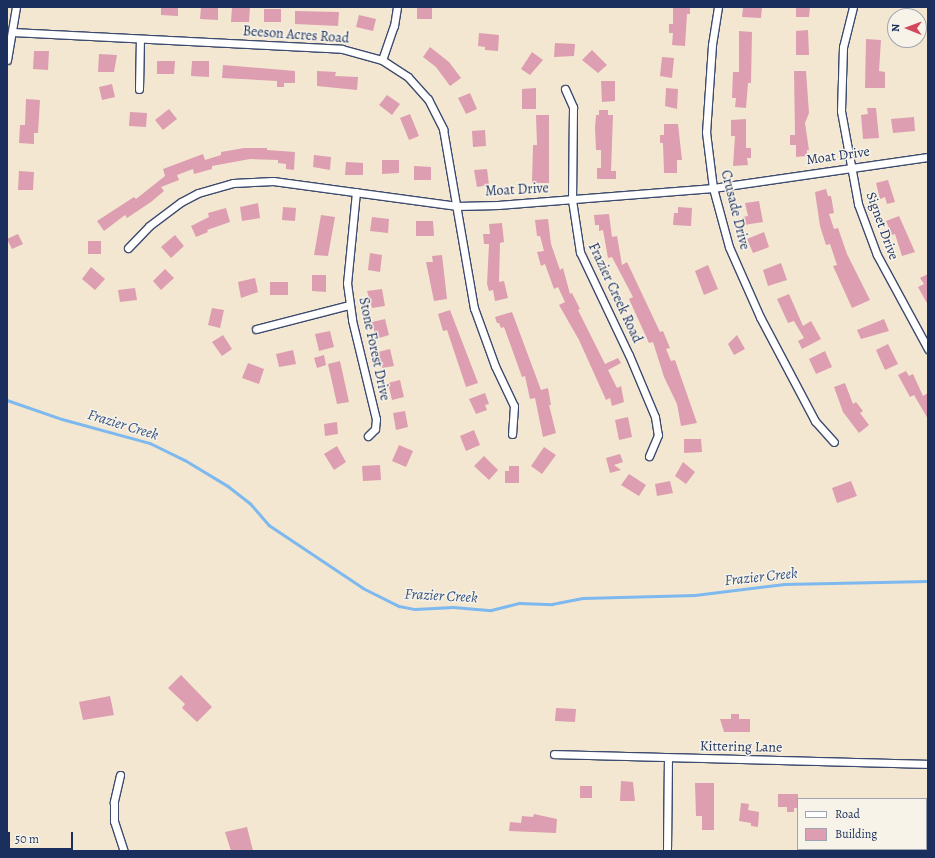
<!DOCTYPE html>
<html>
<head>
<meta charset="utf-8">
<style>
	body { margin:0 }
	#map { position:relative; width:935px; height:858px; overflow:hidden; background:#f4e7d1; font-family:Alegreya,serif }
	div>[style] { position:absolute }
	.stream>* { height:2.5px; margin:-1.25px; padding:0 1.25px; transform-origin:1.25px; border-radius:1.25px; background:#7db9ef }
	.building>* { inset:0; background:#dc9eb0 }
	.roads { filter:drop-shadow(1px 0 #3c4b6f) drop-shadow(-1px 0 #3c4b6f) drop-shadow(0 1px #3c4b6f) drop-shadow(0 -1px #3c4b6f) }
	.minor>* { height:7px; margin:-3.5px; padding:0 3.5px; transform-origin:3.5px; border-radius:3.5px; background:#fff }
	span { translate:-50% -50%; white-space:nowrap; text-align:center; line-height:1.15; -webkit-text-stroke:3px #f7f3e8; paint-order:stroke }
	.street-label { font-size:14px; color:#1b2f5e }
	.water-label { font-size:15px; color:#345282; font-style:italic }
	.frame { position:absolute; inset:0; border:8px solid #1b2f5e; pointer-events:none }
	.legend { position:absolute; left:797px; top:798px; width:130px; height:52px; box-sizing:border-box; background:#f7f3e8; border:1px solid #9fa5b1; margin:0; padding:5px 7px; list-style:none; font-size:12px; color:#1b2f5e }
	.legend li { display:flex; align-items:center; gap:8px; height:20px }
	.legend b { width:20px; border:1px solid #9fa5b1 }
	.north { position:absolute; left:887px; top:8px; width:40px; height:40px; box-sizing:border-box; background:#f7f3e8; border:1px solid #9fa5b1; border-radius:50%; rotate:271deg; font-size:11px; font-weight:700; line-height:16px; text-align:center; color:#1b2f5e }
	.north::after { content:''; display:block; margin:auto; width:14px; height:18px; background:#d1495b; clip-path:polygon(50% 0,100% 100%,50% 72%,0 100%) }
	.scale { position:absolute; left:8px; top:832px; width:65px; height:18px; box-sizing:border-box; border:2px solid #1b2f5e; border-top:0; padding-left:5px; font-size:12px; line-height:14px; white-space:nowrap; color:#1b2f5e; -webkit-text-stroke:3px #f7f3e8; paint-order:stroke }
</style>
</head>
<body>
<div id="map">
	<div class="stream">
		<i style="left:7px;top:400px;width:58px;rotate:19.1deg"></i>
		<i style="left:62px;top:419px;width:91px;rotate:15.3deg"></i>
		<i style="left:150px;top:443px;width:39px;rotate:26deg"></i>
		<i style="left:185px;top:460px;width:50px;rotate:31.2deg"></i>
		<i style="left:228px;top:486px;width:28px;rotate:38deg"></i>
		<i style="left:250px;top:503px;width:29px;rotate:49deg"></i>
		<i style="left:269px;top:525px;width:113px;rotate:33.8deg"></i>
		<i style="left:363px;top:588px;width:40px;rotate:26.6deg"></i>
		<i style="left:399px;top:606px;width:16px;rotate:11deg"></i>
		<i style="left:415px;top:609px;width:38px;rotate:-3deg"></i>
		<i style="left:453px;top:607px;width:38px;rotate:5deg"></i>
		<i style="left:491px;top:610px;width:29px;rotate:-14deg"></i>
		<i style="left:519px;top:603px;width:33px;rotate:2deg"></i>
		<i style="left:552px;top:604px;width:32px;rotate:-11deg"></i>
		<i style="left:583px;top:598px;width:112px;rotate:-1.5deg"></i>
		<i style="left:695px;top:595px;width:90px;rotate:-7deg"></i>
		<i style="left:784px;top:584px;width:144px;rotate:-1.2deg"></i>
	</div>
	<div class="building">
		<i style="clip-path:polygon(161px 7px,178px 7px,178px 16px,161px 15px)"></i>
		<i style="clip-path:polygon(201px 7px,218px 7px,218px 20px,200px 19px)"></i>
		<i style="clip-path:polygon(232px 7px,250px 7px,249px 22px,231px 22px)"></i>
		<i style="clip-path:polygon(417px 7px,432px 7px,432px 19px,417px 19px)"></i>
		<i style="clip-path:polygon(673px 7px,690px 7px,690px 14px,687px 14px,685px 46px,672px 45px,673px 33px,669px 33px,669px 24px,673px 24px)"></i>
		<i style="clip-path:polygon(762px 7px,761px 18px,742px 17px,743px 8px)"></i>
		<i style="clip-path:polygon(796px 7px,810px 7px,809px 17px,796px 17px)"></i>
		<i style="clip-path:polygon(264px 9px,281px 9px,281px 22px,264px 22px)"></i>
		<i style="clip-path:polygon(295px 11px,339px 12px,338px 26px,295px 24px)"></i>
		<i style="clip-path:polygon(359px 15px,376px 19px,373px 31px,356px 27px)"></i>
		<i style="clip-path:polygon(808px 30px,809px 55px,796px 55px,796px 31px)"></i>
		<i style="clip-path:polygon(739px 31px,752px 32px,751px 83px,748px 83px,746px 108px,735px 107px,736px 98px,732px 98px,733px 72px,739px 72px)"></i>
		<i style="clip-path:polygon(479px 33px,499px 35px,498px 51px,485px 50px,485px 47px,478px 46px)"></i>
		<i style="clip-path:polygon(866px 39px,881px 40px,879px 71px,885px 72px,885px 88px,865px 88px)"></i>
		<i style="clip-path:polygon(555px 43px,575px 44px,574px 56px,554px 57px)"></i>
		<i style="clip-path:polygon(430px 47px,449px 62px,461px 78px,450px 86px,436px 67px,423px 57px)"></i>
		<i style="clip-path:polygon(592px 50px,607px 65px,598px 73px,582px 60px)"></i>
		<i style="clip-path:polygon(34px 51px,49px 51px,48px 70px,33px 69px)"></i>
		<i style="clip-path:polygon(532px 52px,543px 60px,530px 75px,521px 69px)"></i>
		<i style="clip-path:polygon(99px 54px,117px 55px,114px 72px,98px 72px)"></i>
		<i style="clip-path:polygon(662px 57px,674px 58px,672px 78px,660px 76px)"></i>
		<i style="clip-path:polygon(157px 61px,175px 61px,174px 74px,157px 74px)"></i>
		<i style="clip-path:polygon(192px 61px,209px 61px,209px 77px,191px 76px)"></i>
		<i style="clip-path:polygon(223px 65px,295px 71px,295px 83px,284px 83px,284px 87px,277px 87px,277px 81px,222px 78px)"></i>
		<i style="clip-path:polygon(317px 71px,336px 72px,335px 76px,358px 77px,357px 90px,317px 86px)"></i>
		<i style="clip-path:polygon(794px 71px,806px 71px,809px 113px,805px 123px,809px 150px,807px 150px,807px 156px,796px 157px,796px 145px,790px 145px,790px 135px,795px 135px)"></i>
		<i style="clip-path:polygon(601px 81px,615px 81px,615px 101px,602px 102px)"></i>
		<i style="clip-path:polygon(112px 84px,115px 97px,102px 100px,99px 87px)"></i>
		<i style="clip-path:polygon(536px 88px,536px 109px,522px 109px,522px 89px)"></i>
		<i style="clip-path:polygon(666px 88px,678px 89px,677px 109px,665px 106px)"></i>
		<i style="clip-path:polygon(470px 93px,477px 109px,466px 114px,458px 98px)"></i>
		<i style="clip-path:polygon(387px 95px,400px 104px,392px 115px,379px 105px)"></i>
		<i style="clip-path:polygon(26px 99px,40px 100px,38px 133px,34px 133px,34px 144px,19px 143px,20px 125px,25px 125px)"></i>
		<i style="clip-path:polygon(867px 108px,876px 108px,879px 138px,863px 139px,861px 115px,868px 114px)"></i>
		<i style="clip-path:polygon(169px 109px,177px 119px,163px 130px,155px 120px)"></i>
		<i style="clip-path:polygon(599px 110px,608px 110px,608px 115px,613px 115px,611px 171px,616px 171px,616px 179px,597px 179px,597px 168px,601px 168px,601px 150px,596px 150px,595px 128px,596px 115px,599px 115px)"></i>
		<i style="clip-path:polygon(130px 112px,147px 113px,146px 127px,129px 126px)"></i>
		<i style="clip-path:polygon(410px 114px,419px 136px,409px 140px,400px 118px)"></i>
		<i style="clip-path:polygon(536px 115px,549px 115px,549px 183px,532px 183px,533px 145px,537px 145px)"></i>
		<i style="clip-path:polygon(914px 117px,915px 131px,893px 133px,891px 119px)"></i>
		<i style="clip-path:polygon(746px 119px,746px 148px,751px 148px,751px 158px,747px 158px,748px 165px,733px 166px,735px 136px,731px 136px,731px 120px)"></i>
		<i style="clip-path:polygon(664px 124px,678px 124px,682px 160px,677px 160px,677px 173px,664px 173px,663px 143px,660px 143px,660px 135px,664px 135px)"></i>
		<i style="clip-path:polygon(485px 130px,486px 146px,473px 147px,472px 131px)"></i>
		<i style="clip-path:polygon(244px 148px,267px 148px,267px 150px,295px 152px,294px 170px,286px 169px,286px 164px,278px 163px,278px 160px,250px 159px,212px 166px,212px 169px,194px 174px,193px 169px,177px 175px,179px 180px,161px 187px,164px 191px,151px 202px,127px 218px,125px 215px,104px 231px,97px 221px,134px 197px,136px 199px,165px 176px,163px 169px,203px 154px,205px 160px,221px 155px,221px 152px)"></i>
		<i style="clip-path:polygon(314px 155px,331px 157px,330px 170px,313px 167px)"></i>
		<i style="clip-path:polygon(382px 160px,399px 160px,399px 173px,382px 174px)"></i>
		<i style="clip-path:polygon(346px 162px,363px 163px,363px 175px,345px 175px)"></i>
		<i style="clip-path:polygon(414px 166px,431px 167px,431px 180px,414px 180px)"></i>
		<i style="clip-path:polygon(487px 169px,489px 185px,477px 187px,474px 170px)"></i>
		<i style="clip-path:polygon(19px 171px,34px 172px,33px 190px,18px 190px)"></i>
		<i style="clip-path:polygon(888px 180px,895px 202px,887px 204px,885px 197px,880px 199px,876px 183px)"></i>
		<i style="clip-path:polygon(826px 189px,828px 196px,831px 196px,834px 213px,829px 214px,834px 229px,838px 228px,847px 254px,870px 300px,852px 308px,833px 266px,837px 265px,830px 244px,826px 245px,820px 226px,815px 192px)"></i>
		<i style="clip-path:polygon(759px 201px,763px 222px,744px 225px,743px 217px,748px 216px,745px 203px)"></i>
		<i style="clip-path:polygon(258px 203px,260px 218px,242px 221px,240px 207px)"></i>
		<i style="clip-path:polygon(283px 207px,296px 208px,295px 221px,282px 220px)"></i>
		<i style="clip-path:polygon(678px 207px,692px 208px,691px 226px,673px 225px,674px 213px,678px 213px)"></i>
		<i style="clip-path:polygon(226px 208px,230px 222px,207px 230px,208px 232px,196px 237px,191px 226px,209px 217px,208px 213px)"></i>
		<i style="clip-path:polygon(609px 214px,612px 237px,617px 236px,622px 265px,627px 262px,660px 332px,663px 331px,670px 348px,666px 349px,671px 361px,675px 360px,697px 423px,681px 426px,677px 404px,664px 377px,653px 342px,649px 343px,629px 299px,633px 297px,612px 257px,608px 258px,603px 230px,599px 231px,599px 225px,595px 225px,594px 215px)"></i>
		<i style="clip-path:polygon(321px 215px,335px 217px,328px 256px,314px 255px)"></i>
		<i style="clip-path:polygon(899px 216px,915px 252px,902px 256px,895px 234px,892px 235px,886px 221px)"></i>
		<i style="clip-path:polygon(372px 217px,389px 219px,388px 233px,370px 231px)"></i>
		<i style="clip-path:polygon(548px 219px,551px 244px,560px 270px,563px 268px,570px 294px,572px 293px,580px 309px,578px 310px,605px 364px,618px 358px,621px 363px,608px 370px,617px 388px,621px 386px,624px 402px,612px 406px,610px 398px,606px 400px,579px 340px,559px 305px,565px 302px,558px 287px,554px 289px,545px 264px,541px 266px,537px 252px,544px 251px,540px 236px,537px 236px,535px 220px)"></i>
		<i style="clip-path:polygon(416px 221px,433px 221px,434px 236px,416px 236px)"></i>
		<i style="clip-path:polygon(502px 223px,504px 242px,500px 243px,499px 282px,504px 281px,508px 298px,495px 301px,493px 290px,489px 291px,487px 284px,489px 244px,484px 244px,483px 234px,490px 234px,489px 224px)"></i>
		<i style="clip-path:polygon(764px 232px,769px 247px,753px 253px,747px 239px)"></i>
		<i style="clip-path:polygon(18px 234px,23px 244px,12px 249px,7px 239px)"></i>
		<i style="clip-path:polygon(175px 235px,184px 246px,171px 258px,161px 247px)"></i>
		<i style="clip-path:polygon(88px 241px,101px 241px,101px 254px,88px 254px)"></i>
		<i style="clip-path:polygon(370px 253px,382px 255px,380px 272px,368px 270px)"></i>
		<i style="clip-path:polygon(442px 255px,447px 299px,434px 301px,426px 262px,433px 262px,432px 256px)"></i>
		<i style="clip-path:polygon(781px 263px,787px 280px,768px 286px,763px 270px)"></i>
		<i style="clip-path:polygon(708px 265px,718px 289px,704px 295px,695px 271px)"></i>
		<i style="clip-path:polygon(91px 267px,105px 279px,95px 290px,82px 279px)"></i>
		<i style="clip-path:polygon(165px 269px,174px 278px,161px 290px,153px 281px)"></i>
		<i style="clip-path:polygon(928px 274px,928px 305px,918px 287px,924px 284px,920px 278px)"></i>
		<i style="clip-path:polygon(312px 275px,326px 275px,326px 292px,312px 291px)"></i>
		<i style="clip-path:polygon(255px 278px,258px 292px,241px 298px,238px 282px)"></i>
		<i style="clip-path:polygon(270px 282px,288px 282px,288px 295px,270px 295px)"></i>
		<i style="clip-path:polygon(135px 288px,137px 300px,120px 302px,118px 290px)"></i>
		<i style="clip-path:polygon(382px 289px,385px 306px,372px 308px,367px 291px)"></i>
		<i style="clip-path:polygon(789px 294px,803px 326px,811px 321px,821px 339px,802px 349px,798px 341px,804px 338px,794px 321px,788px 323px,777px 299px)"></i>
		<i style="clip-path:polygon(212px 308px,224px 310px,220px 328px,208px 325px)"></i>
		<i style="clip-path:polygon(450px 310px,478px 383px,466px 387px,447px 330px,443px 331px,438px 314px)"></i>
		<i style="clip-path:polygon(512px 312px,541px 390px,548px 388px,551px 405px,549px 405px,556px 433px,543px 437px,535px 398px,530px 399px,525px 376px,522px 377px,504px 327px,501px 328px,499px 323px,497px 323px,495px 317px)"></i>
		<i style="clip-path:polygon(385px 319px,389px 335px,376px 339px,372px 322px)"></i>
		<i style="clip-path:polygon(884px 319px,889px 331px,861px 339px,857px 330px)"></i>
		<i style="clip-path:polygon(330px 331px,334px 347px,319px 351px,315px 334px)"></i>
		<i style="clip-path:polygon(223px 335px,232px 349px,222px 356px,212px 342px)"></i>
		<i style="clip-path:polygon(737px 335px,745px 349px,734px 355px,728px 344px)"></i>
		<i style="clip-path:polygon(888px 344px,898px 364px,885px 370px,876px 350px)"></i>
		<i style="clip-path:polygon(390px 349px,394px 366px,382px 368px,378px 352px)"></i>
		<i style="clip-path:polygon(293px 350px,296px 364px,279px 367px,276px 354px)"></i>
		<i style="clip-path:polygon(825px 351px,832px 367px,816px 374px,809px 359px)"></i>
		<i style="clip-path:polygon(324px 355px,326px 365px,317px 368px,314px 358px)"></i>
		<i style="clip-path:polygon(340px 361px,349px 402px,337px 404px,328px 364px)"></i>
		<i style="clip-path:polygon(248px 363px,264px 369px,259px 384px,242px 378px)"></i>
		<i style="clip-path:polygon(906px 371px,909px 376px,913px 374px,923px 396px,928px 393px,928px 419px,914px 395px,910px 397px,898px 375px)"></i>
		<i style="clip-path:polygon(400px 380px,404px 397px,392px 400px,388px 383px)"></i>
		<i style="clip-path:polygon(845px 383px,853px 404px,856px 402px,863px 411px,860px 413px,869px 425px,859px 433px,843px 412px,834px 387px)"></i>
		<i style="clip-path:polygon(485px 393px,489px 404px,485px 405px,487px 410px,476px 414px,469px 399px)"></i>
		<i style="clip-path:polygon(405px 411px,408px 427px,396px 430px,393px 413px)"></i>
		<i style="clip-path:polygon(628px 417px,632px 437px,619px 440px,615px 420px)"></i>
		<i style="clip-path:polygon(337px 422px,338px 434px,325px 436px,324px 424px)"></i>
		<i style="clip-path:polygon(474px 430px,480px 445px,466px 451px,460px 436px)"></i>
		<i style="clip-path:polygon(684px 439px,701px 439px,702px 452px,684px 453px)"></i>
		<i style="clip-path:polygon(399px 445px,413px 451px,406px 467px,392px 461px)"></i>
		<i style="clip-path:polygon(337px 446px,346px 462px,334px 470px,324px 454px)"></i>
		<i style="clip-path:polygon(544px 447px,556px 455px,542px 474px,531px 466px)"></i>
		<i style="clip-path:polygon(620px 454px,623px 462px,614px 465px,621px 470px,610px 473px,606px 458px)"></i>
		<i style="clip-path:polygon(484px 456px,498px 470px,489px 480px,474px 466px)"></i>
		<i style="clip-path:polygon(683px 462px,695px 472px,686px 484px,675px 476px)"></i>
		<i style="clip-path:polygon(380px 465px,381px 480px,363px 481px,362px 466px)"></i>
		<i style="clip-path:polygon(509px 466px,519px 466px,519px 483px,505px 483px,505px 471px,509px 471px)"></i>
		<i style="clip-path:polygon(629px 474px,646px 485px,639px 496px,621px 485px)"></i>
		<i style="clip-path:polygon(670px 481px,673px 493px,657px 496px,655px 484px)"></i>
		<i style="clip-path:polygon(851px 481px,857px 496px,837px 503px,832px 488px)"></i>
		<i style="clip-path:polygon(181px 675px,212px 707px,197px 722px,182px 708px,185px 704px,168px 688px)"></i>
		<i style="clip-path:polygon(110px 696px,114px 715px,83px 720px,79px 702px)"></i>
		<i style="clip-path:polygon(556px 708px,576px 709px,575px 722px,555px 721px)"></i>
		<i style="clip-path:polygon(731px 714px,739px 714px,739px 719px,750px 719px,750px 732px,724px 732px,720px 719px,731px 719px)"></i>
		<i style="clip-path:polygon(621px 781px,633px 782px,635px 801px,620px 801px)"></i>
		<i style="clip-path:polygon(695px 783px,714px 783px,714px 830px,702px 830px,702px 816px,696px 816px)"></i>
		<i style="clip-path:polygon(580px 786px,592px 786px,592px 798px,580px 798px)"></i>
		<i style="clip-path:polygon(778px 794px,798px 794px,798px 808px,794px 808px,794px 812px,787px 812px,787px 807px,778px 807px)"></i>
		<i style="clip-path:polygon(741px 803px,749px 804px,748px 810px,759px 812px,758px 827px,751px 826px,751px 823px,739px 821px)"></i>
		<i style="clip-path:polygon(534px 814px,557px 819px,556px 833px,509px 831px,510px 822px,521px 823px,522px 816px,533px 817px)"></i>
		<i style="clip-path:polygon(247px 827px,253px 851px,231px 851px,225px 832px)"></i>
	</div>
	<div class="roads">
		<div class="minor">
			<i style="left:718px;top:7px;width:38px;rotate:99deg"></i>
			<i style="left:712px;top:45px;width:87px;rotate:93.9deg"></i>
			<i style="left:706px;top:132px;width:56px;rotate:82.9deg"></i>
			<i style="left:713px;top:188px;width:61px;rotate:74.8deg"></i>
			<i style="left:729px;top:247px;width:77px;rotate:66.1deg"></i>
			<i style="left:760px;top:317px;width:118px;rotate:62.1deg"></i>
			<i style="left:815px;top:421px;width:28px;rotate:48deg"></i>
			<i style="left:853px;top:7px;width:41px;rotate:104deg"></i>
			<i style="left:843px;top:47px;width:64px;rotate:91.8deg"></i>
			<i style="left:841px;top:111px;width:95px;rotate:79.6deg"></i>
			<i style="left:858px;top:204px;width:54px;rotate:69.6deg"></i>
			<i style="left:877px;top:255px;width:107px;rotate:61.5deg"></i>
			<i style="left:12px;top:32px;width:330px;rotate:2.9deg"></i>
			<i style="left:342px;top:49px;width:41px;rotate:15.4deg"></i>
			<i style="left:382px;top:60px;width:31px;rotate:33deg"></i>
			<i style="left:408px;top:77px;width:30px;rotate:48deg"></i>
			<i style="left:428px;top:99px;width:34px;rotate:63deg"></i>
			<i style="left:443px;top:129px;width:182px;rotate:80.2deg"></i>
			<i style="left:474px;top:308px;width:62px;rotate:70.1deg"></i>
			<i style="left:495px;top:366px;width:44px;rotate:64.6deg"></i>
			<i style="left:514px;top:406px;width:28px;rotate:94deg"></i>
			<i style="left:7px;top:60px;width:54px;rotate:-80.4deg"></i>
			<i style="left:382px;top:60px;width:36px;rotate:-71deg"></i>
			<i style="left:394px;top:26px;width:19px;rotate:-81deg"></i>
			<i style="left:139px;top:89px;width:50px;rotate:-88.9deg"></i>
			<i style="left:565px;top:89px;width:20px;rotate:66deg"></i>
			<i style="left:573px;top:107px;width:93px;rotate:90.6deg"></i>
			<i style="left:572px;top:200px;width:53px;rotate:81.3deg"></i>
			<i style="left:580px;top:252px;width:114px;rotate:64.6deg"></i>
			<i style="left:629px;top:355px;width:67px;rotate:67.2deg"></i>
			<i style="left:655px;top:417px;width:18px;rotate:81deg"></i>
			<i style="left:658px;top:435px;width:23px;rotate:113deg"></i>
			<i style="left:356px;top:192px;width:91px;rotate:95.6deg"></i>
			<i style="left:347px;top:283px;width:37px;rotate:82deg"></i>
			<i style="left:352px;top:320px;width:102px;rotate:76.4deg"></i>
			<i style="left:376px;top:419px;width:10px;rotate:96deg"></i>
			<i style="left:375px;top:429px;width:10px;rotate:135deg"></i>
			<i style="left:128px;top:248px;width:30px;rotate:-46deg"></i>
			<i style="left:149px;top:226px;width:40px;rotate:-37deg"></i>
			<i style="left:181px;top:202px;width:19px;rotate:-28deg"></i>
			<i style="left:198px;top:193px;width:36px;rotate:-16deg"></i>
			<i style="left:233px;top:183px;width:40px;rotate:-2.9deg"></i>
			<i style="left:273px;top:181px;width:186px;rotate:7.7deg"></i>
			<i style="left:457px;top:206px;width:41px;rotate:-1.4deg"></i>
			<i style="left:498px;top:205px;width:216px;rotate:-4.5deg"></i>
			<i style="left:713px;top:188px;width:217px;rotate:-8.2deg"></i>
			<i style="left:256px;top:329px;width:96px;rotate:-14.5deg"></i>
			<i style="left:554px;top:754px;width:374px;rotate:1.5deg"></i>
			<i style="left:120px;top:775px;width:28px;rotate:103deg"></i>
			<i style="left:114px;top:802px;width:19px;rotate:90deg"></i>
			<i style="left:114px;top:821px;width:32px;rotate:72deg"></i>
			<i style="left:667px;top:851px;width:92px;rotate:-89.4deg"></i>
		</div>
	</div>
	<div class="street-label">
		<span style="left:296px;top:35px;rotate:4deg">Beeson Acres Road</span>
		<span style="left:838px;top:156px;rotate:-8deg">Moat Drive</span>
		<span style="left:517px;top:190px;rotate:-3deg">Moat Drive</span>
		<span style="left:735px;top:210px;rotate:76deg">Crusade Drive</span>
		<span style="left:882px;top:226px;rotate:70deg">Signet Drive</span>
		<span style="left:615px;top:293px;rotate:65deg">Frazier Creek Road</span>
		<span style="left:374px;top:349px;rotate:78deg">Stone Forest Drive</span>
		<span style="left:741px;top:747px;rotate:1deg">Kittering Lane</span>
	</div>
	<div class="water-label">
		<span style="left:123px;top:425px;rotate:17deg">Frazier Creek</span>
		<span style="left:761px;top:577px;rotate:-6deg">Frazier Creek</span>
		<span style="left:441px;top:596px;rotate:3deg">Frazier Creek</span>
	</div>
	<div class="frame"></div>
	<ul class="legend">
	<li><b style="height:5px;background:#fff"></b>Road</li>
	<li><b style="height:11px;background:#dc9eb0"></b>Building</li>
	</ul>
	<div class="north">N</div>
	<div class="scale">50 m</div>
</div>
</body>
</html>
